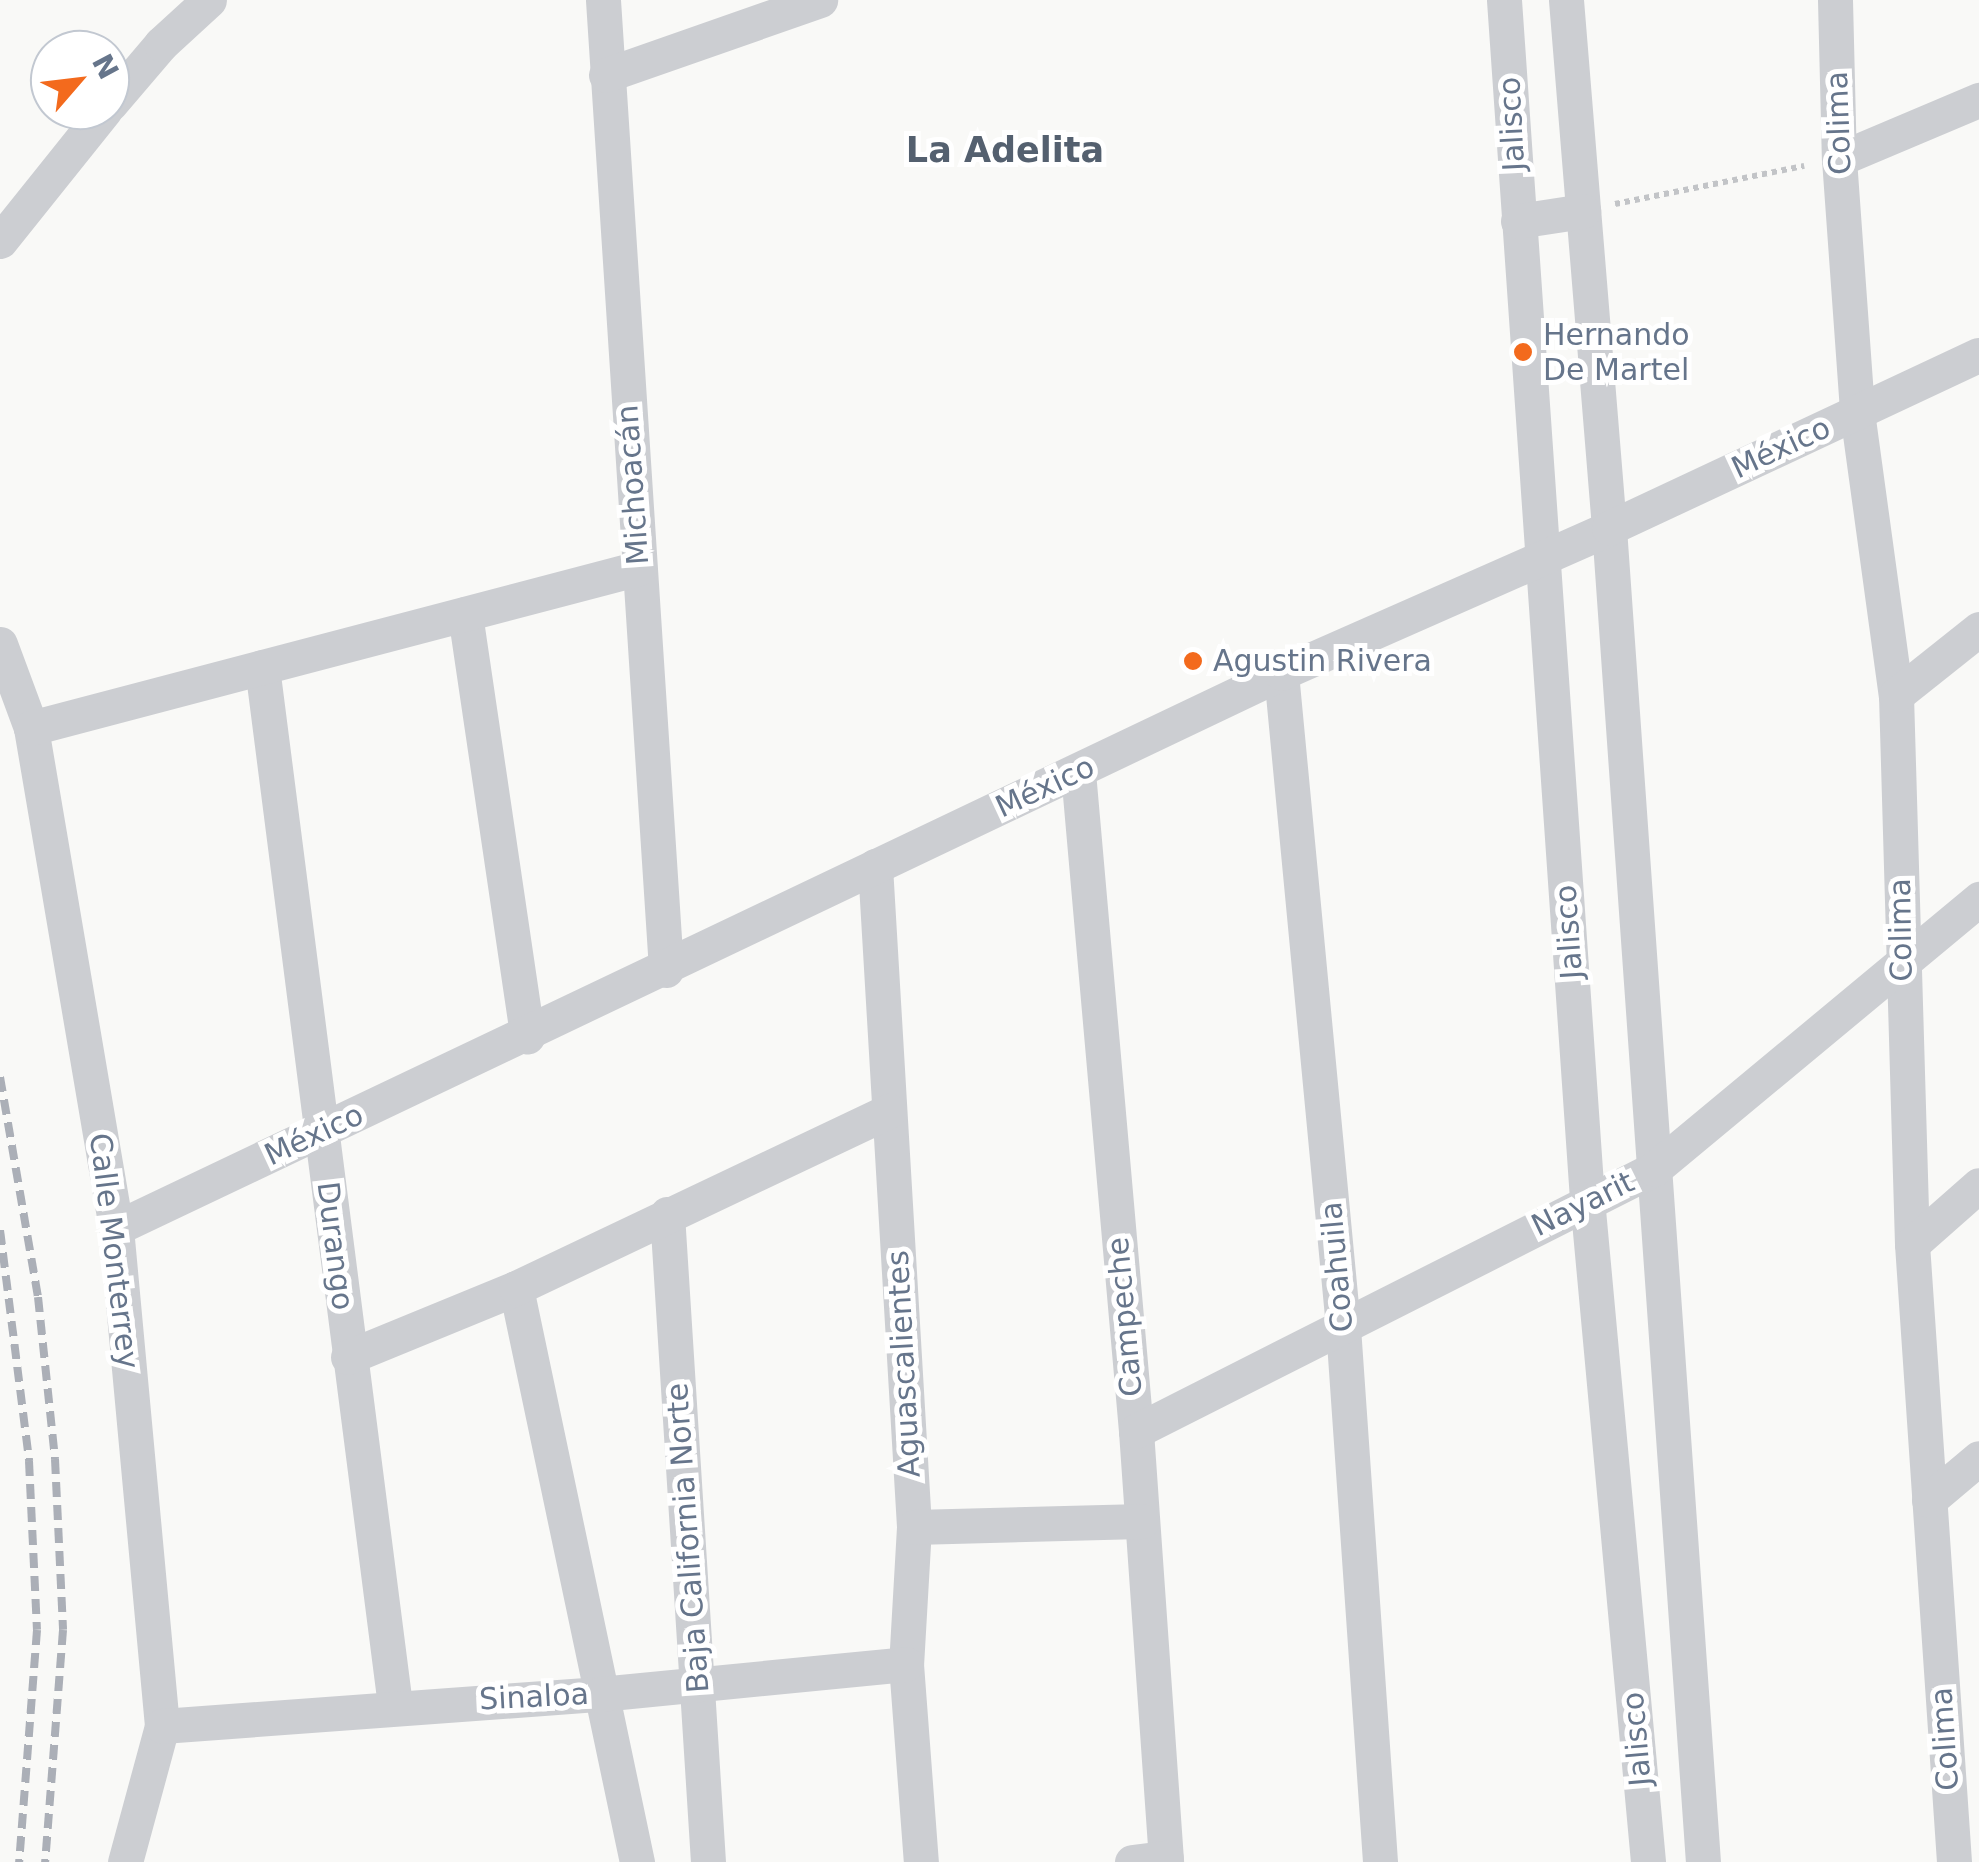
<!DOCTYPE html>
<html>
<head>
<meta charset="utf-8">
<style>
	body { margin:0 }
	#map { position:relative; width:1979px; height:1862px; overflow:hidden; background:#f9f9f7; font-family:"DejaVu Sans",sans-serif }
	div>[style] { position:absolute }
	.path>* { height:6px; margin-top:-3px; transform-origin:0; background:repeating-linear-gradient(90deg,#c2c4c7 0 5px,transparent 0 10px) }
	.minor>* { height:35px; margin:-17.5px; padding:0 17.5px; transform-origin:17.5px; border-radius:17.5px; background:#ccced2 }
	.rail>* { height:8px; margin-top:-4px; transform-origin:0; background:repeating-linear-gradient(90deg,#abafb7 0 15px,transparent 0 23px) }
	.dots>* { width:28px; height:28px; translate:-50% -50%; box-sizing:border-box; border:5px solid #fff; border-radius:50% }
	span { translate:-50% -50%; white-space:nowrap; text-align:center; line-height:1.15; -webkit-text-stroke:10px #fff; paint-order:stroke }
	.street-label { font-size:30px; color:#66758b }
	.poi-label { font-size:30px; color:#66758b }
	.left { translate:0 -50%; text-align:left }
	.quarter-label { font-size:35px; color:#54606f; font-weight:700 }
	.north { position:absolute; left:30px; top:30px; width:100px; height:100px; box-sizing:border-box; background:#fff; border:2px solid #c2c8d1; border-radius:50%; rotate:62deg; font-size:28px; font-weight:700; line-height:40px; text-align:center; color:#66758b }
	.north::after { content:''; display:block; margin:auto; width:35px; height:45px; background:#f36a1d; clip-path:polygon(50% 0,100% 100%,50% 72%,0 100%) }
</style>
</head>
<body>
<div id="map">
	<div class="path">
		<i style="left:1615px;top:204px;width:193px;rotate:-11.4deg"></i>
	</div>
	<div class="minor">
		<i style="left:603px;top:0;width:972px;rotate:86.28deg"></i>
		<i style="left:1504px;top:0;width:1202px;rotate:86.04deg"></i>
		<i style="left:1587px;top:1199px;width:666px;rotate:84.74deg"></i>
		<i style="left:1566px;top:0;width:530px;rotate:85.34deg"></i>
		<i style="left:1609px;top:528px;width:1337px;rotate:85.97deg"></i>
		<i style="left:1835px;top:0;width:159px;rotate:88.6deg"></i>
		<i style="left:1839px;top:159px;width:254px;rotate:85.9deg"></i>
		<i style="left:1857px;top:412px;width:286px;rotate:82.2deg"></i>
		<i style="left:1896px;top:695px;width:549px;rotate:88.33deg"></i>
		<i style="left:1912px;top:1244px;width:619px;rotate:86.11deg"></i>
		<i style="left:606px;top:75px;width:227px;rotate:-19.3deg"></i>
		<i style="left:110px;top:104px;width:79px;rotate:-49.6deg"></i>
		<i style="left:161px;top:44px;width:65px;rotate:-42.5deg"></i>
		<i style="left:1839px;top:159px;width:152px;rotate:-22.9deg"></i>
		<i style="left:1518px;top:221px;width:66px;rotate:-8.7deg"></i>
		<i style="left:0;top:241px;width:168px;rotate:-51.3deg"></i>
		<i style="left:465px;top:614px;width:427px;rotate:81.6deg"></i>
		<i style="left:0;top:644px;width:90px;rotate:69.7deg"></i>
		<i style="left:31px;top:728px;width:507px;rotate:80.35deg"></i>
		<i style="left:116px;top:1228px;width:500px;rotate:84.72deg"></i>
		<i style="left:162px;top:1726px;width:141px;rotate:105.2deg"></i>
		<i style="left:262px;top:667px;width:1046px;rotate:82.7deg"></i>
		<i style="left:1281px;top:673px;width:657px;rotate:84.58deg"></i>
		<i style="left:1343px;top:1327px;width:536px;rotate:86.04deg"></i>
		<i style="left:1896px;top:695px;width:106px;rotate:-38.5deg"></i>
		<i style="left:31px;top:728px;width:629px;rotate:-14.74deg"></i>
		<i style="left:1078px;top:772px;width:662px;rotate:84.97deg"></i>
		<i style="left:1136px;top:1431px;width:432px;rotate:86deg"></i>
		<i style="left:875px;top:866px;width:662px;rotate:86.62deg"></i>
		<i style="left:914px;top:1527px;width:137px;rotate:93.3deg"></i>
		<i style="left:906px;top:1664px;width:199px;rotate:85.7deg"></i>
		<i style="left:667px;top:1214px;width:649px;rotate:86.38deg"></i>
		<i style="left:116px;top:1228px;width:1290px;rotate:-25.47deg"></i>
		<i style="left:1281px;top:673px;width:359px;rotate:-23.8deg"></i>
		<i style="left:1609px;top:528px;width:408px;rotate:-25.1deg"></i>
		<i style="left:1912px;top:1244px;width:89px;rotate:-41.4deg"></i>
		<i style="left:516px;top:1288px;width:587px;rotate:78.1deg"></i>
		<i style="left:348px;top:1357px;width:182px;rotate:-22.3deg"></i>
		<i style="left:516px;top:1288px;width:413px;rotate:-25.4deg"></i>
		<i style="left:1136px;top:1431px;width:580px;rotate:-26.83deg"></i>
		<i style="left:1654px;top:1169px;width:423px;rotate:-39.7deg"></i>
		<i style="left:1929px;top:1500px;width:65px;rotate:-40deg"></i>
		<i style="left:914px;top:1527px;width:228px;rotate:-1.5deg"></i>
		<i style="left:162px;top:1726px;width:439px;rotate:-4.2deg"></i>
		<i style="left:600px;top:1694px;width:307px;rotate:-5.6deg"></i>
		<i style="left:1132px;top:1862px;width:34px;rotate:-7deg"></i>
	</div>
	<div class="rail">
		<i style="left:0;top:1077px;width:223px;rotate:80.2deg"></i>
		<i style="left:38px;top:1297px;width:163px;rotate:84deg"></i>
		<i style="left:55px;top:1459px;width:171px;rotate:87.3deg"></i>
		<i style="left:63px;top:1630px;width:233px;rotate:94.4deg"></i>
		<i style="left:0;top:1230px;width:233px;rotate:82.8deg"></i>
		<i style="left:29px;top:1461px;width:169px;rotate:87.3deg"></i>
		<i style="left:37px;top:1630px;width:233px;rotate:94.4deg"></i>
	</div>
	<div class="dots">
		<i style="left:1523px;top:352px;background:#f36a1d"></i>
		<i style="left:1193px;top:661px;background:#f36a1d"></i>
	</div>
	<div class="street-label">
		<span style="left:1839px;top:123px;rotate:-92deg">Colima</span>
		<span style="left:1512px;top:124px;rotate:-93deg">Jalisco</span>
		<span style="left:1781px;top:448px;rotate:-25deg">México</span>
		<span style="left:633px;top:485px;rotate:-94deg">Michoacán</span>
		<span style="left:1045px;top:787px;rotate:-25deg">México</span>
		<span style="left:1901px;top:930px;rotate:-91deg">Colima</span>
		<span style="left:1569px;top:932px;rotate:-94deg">Jalisco</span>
		<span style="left:314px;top:1135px;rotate:-25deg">México</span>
		<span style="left:1583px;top:1204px;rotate:-26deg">Nayarit</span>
		<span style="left:335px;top:1246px;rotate:83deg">Durango</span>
		<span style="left:114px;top:1251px;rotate:83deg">Calle Monterrey</span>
		<span style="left:1337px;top:1267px;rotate:-95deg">Coahuila</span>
		<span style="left:1125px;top:1317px;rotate:-95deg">Campeche</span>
		<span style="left:904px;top:1364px;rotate:-93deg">Aguascalientes</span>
		<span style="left:688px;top:1538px;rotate:-94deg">Baja California Norte</span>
		<span style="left:534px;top:1697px;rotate:-3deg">Sinaloa</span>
		<span style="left:1637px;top:1739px;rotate:-95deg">Jalisco</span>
		<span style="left:1945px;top:1739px;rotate:-94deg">Colima</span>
	</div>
	<div class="poi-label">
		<span class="left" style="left:1543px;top:352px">Hernando<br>De Martel</span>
		<span class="left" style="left:1213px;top:661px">Agustin Rivera</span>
	</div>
	<div class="quarter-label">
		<span style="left:1005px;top:150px">La Adelita</span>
	</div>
	<div class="north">N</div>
</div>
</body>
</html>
